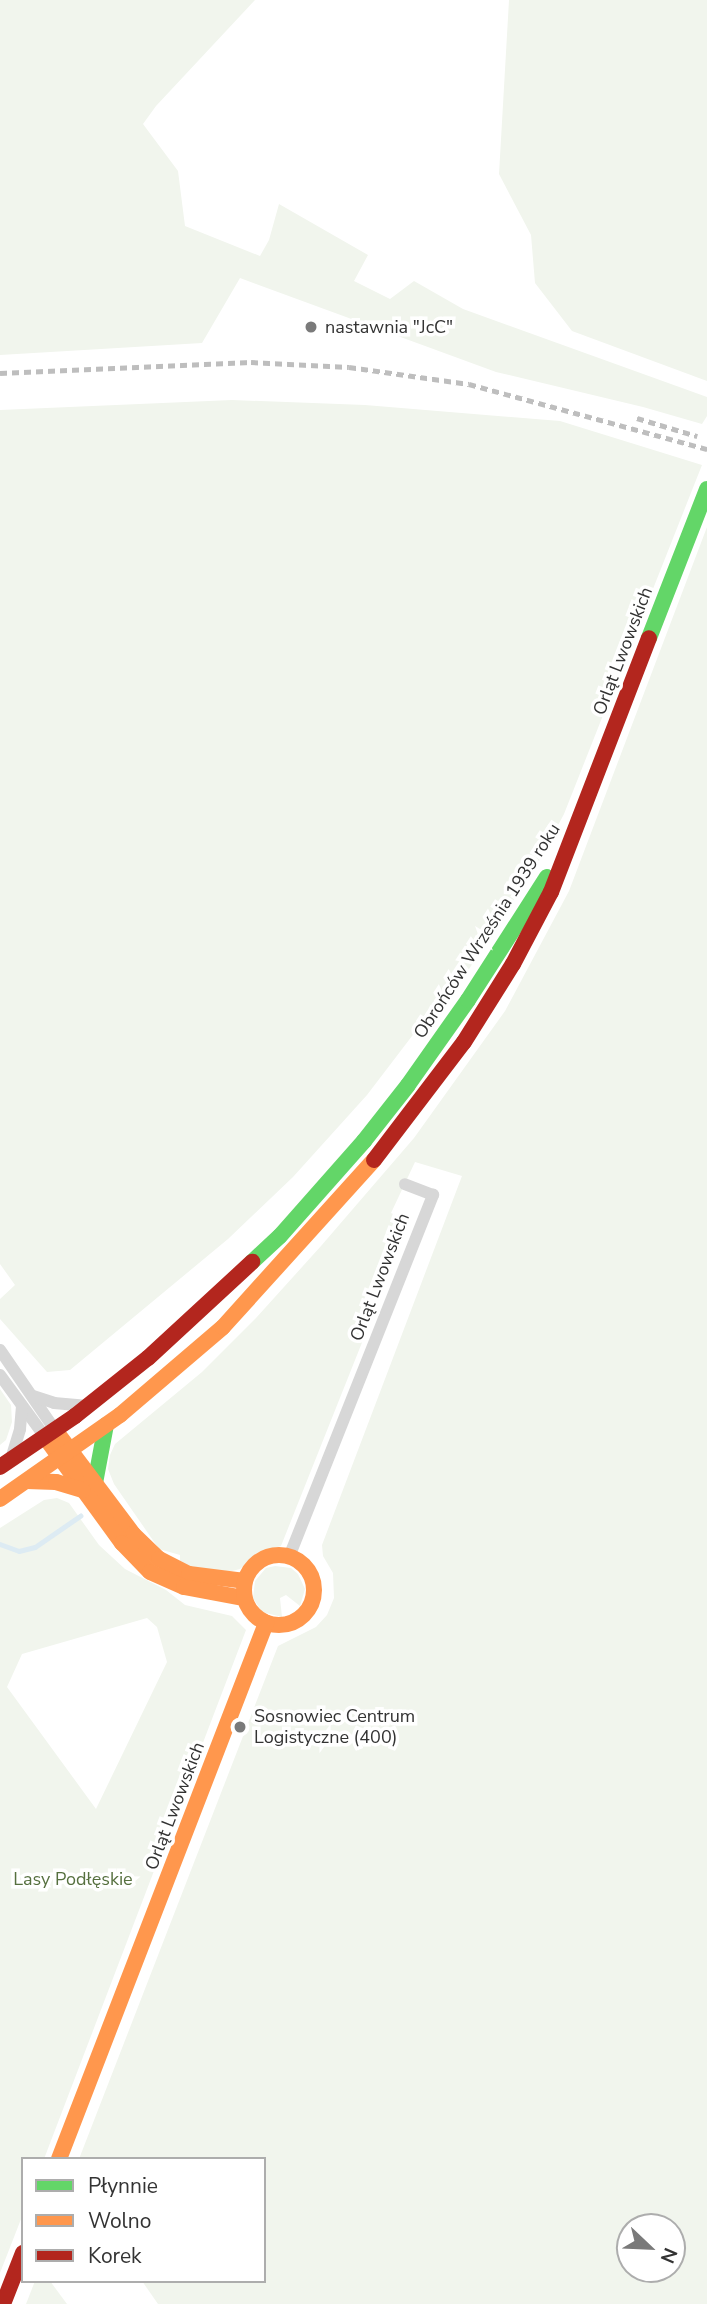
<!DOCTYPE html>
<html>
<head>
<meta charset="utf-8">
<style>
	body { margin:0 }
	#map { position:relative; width:707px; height:2304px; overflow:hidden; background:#fff; font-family:"Nunito Sans",sans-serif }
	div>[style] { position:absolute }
	.green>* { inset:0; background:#f1f5ed }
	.stream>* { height:4.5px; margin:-2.25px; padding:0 2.25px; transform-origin:2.25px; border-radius:2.25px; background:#ddebf3 }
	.street>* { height:12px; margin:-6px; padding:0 6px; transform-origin:6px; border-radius:6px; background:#d7d7d7 }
	.fast>* { height:16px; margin:-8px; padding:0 8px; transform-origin:8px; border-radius:8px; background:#63d668 }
	.slow>* { height:16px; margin:-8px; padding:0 8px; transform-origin:8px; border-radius:8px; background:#ff974d }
	.slow>.ring { margin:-8px; padding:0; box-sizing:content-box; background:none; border:16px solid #ff974d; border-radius:50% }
	.jam>* { height:16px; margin:-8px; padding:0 8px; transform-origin:8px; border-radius:8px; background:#b3261e }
	.rail>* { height:4.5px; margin-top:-2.25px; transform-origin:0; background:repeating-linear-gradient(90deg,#bebebe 0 7px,transparent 0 12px) }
	.dots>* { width:19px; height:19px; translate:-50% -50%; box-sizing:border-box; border:4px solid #fff; border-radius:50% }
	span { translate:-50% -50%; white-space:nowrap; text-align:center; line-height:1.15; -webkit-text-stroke:7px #fff; paint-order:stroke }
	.poi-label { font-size:18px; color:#333 }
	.left { translate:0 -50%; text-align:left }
	.street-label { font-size:18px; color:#333 }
	.park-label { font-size:18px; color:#56703f }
	.legend { position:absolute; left:21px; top:2157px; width:245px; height:126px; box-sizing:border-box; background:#fff; border:2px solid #adadad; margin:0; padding:9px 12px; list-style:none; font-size:21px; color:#333 }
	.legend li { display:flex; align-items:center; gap:14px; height:35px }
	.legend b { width:35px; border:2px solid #adadad }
	.north { position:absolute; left:616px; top:2213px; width:70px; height:70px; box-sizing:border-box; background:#fff; border:2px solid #adadad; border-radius:50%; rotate:113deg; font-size:19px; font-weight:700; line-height:28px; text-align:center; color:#333 }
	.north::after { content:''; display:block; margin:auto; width:24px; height:32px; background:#7a7a7a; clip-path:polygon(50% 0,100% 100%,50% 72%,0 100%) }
</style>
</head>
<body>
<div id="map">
	<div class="green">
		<i style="clip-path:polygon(0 0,255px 0,156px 106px,143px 124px,178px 171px,185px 226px,260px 256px,269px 240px,279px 204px,368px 255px,354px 281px,390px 299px,414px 281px,463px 309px,707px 397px,707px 416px,702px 424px,643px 407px,496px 372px,240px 278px,202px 343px,0 355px)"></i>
		<i style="clip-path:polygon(509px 0,707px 0,707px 381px,572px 331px,535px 283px,531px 235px,499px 174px)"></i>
		<i style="clip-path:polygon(232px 400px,365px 405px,560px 421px,702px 465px,564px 814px,538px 863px,432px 1026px,425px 1019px,367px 1095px,293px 1177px,228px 1239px,70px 1370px,47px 1372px,0 1319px,0 1299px,15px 1285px,0 1264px,0 410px)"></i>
		<i style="clip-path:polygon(evenodd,707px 527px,707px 2304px,158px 2304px,142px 2281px,264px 2281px,264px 2159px,79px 2159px,278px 1646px,316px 1627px,327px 1615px,334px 1598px,333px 1573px,323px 1556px,322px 1545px,462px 1176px,415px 1162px,391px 1213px,410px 1222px,281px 1546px,257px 1553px,240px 1569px,228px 1572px,180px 1565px,180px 1555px,159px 1549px,114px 1484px,108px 1469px,110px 1455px,115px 1444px,202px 1372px,256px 1318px,321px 1246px,414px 1138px,505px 1011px,569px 891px,707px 527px,630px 2227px,672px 2227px,672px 2269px,630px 2269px,630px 2227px)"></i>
		<i style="clip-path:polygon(0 1389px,11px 1405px,12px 1422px,6px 1440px,0 1445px)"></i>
		<i style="clip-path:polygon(evenodd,57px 1498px,69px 1503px,99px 1545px,125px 1569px,166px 1590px,185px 1605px,232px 1616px,246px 1630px,44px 2159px,23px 2159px,23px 2214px,0 2273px,0 1528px,44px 1500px,57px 1498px,147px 1618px,157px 1627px,167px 1662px,96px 1809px,7px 1687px,22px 1654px,147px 1618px)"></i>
		<i style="clip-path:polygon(275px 1566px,291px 1568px,298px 1574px,305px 1589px,300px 1606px,286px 1595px,280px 1598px,282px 1617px,262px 1612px,253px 1598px,255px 1581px,266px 1568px)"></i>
		<i style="clip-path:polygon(35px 2281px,50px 2281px,67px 2304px,26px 2304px)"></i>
	</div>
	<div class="stream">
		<i style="left:0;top:1544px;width:20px;rotate:20deg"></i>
		<i style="left:19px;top:1551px;width:16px;rotate:-14deg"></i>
		<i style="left:35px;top:1547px;width:55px;rotate:-34.6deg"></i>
	</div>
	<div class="street">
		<i style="left:0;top:1350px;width:97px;rotate:55.5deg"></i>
		<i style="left:0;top:1375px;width:77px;rotate:54deg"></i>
		<i style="left:33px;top:1396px;width:22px;rotate:18deg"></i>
		<i style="left:54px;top:1403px;width:34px;rotate:5deg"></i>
		<i style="left:11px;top:1459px;width:31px;rotate:-73deg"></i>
		<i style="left:20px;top:1429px;width:23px;rotate:-85deg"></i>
		<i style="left:289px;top:1557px;width:390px;rotate:-68.3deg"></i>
		<i style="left:433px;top:1195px;width:30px;rotate:-159deg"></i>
	</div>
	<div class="fast">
		<i style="left:649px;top:638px;width:160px;rotate:-68.7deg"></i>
		<i style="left:252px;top:1262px;width:38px;rotate:-43deg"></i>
		<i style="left:280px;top:1236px;width:127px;rotate:-48.5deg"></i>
		<i style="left:364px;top:1141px;width:71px;rotate:-51.8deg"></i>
		<i style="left:408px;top:1085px;width:104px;rotate:-54.8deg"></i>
		<i style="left:468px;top:1000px;width:146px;rotate:-57.3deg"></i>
		<i style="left:95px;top:1483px;width:59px;rotate:-79.3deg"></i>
	</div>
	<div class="slow">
		<i style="left:55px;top:1430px;width:130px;rotate:53.1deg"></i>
		<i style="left:133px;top:1534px;width:36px;rotate:44deg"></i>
		<i style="left:159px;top:1559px;width:34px;rotate:27deg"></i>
		<i style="left:189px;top:1574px;width:56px;rotate:7.1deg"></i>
		<i style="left:45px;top:1437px;width:131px;rotate:54deg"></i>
		<i style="left:122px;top:1543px;width:40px;rotate:46deg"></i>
		<i style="left:150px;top:1572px;width:37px;rotate:24deg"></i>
		<i style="left:184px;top:1587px;width:61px;rotate:10.4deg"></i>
		<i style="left:27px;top:1481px;width:29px;rotate:2deg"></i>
		<i style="left:56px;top:1482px;width:28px;rotate:17deg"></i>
		<i style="left:0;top:1499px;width:146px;rotate:-35deg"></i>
		<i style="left:120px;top:1415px;width:135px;rotate:-40.5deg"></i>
		<i style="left:223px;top:1327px;width:225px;rotate:-47.9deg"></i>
		<i class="ring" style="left:244px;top:1555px;width:54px;height:54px"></i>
		<i style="left:59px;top:2159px;width:575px;rotate:-68.88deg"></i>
	</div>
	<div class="jam">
		<i style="left:374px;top:1160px;width:148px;rotate:-52.7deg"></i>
		<i style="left:464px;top:1042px;width:92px;rotate:-57.9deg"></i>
		<i style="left:513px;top:964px;width:81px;rotate:-62.2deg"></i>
		<i style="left:551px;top:892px;width:272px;rotate:-68.9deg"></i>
		<i style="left:0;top:1467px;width:91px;rotate:-34.2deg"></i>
		<i style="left:75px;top:1416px;width:93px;rotate:-38.5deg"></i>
		<i style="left:148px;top:1358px;width:142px;rotate:-42.7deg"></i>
		<i style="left:3px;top:2304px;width:55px;rotate:-68.6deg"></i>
	</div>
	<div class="rail">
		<i style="left:0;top:373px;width:251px;rotate:-2.5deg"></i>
		<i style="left:251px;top:362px;width:98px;rotate:2.9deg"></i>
		<i style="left:349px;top:367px;width:121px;rotate:8.1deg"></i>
		<i style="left:469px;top:384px;width:247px;rotate:15.3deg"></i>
		<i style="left:637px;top:418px;width:63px;rotate:16.7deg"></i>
	</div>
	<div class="dots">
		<i style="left:311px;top:327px;background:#7a7a7a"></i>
		<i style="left:240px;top:1727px;background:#7a7a7a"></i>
	</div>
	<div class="poi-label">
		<span class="left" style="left:325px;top:327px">nastawnia "JcC"</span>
		<span class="left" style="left:254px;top:1727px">Sosnowiec Centrum<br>Logistyczne (400)</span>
	</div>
	<div class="street-label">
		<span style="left:623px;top:651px;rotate:-69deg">Orląt Lwowskich</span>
		<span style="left:487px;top:931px;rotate:-57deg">Obrońców Września 1939 roku</span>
		<span style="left:380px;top:1277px;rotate:-69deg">Orląt Lwowskich</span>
		<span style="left:175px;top:1806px;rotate:-69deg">Orląt Lwowskich</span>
	</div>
	<div class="park-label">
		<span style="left:73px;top:1879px">Lasy Podłęskie</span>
	</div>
	<ul class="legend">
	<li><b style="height:9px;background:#63d668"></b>Płynnie</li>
	<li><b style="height:9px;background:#ff974d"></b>Wolno</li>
	<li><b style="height:9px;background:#b3261e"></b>Korek</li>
	</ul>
	<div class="north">N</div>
</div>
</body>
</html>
